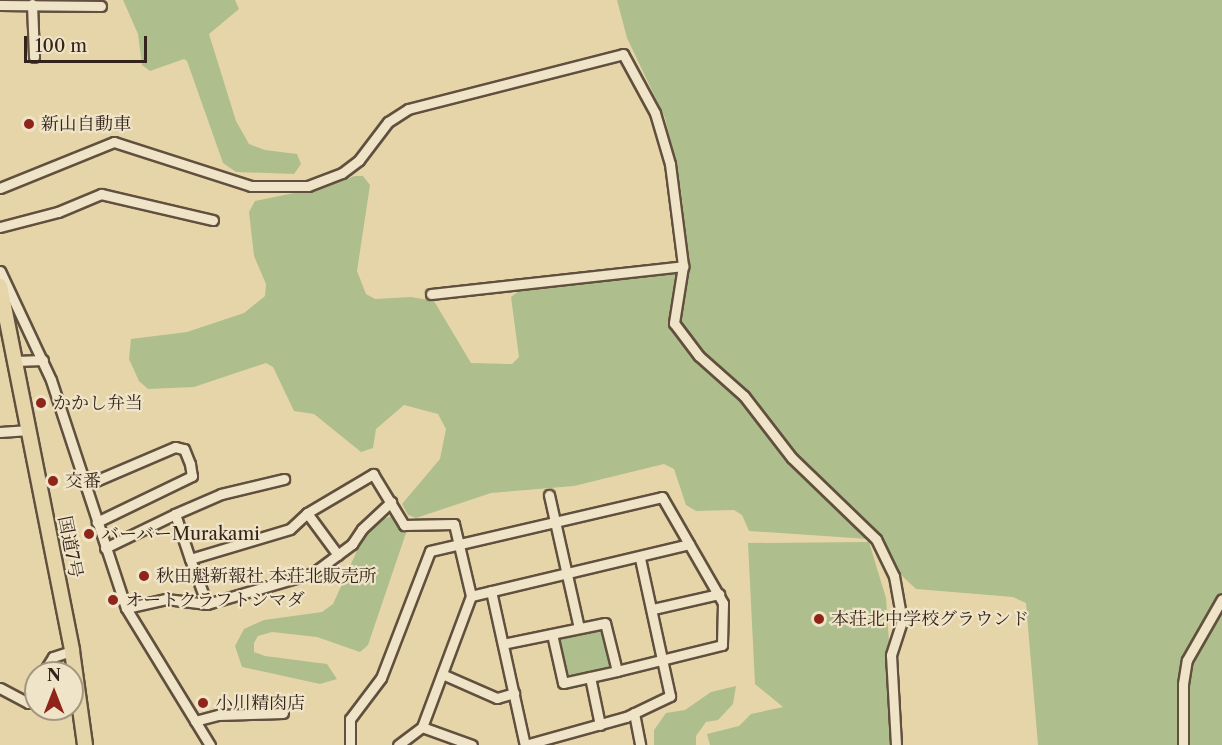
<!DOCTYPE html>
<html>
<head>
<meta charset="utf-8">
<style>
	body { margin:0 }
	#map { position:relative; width:1222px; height:745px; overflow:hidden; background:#e7d5aa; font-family:"Libre Caslon Text","Noto Serif JP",serif }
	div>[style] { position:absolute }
	.green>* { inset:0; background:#afbe8d }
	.roads { filter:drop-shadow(2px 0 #61503e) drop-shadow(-2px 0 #61503e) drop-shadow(0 2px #61503e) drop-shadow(0 -2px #61503e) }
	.minor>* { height:9px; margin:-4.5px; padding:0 4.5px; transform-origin:4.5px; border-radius:4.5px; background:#efe4c8 }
	.highway>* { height:14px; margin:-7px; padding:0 7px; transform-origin:7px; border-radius:7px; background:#e7d5aa }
	.dots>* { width:16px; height:16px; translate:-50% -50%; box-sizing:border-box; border:3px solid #efe4c8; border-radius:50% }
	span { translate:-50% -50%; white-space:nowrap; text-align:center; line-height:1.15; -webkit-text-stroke:4.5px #efe4c8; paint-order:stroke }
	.poi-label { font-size:18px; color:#34231a }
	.left { translate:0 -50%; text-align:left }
	.street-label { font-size:18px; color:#34231a }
	.north { position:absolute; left:24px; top:661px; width:60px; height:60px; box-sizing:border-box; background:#efe4c8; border:2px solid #a49782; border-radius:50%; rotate:0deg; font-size:16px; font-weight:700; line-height:24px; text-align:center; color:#34231a }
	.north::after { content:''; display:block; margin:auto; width:21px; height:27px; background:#8f2418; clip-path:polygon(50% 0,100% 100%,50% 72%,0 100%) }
	.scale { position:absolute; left:24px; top:36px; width:123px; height:27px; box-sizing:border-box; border:3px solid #34231a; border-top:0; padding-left:8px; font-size:18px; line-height:21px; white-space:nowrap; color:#34231a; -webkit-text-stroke:4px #efe4c8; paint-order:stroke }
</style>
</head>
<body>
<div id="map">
	<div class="green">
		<i style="clip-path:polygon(123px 0,235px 0,239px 9px,209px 34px,236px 121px,249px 144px,265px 150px,297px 154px,301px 164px,294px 174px,236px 172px,223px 163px,187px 61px,184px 59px,150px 71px,142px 65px,138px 34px)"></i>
		<i style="clip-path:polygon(617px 0,1222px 0,1222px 745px,1038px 745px,1026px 603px,1013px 597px,916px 589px,901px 575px,883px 540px,749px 531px,742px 515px,734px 510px,696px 511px,686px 505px,674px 469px,664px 464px,574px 486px,491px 493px,416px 518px,408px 515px,402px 504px,440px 459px,446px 429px,438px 414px,404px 405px,376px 429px,373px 448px,361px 452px,314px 414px,294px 411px,273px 367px,266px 363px,194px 387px,148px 389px,139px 381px,129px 359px,131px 339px,187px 332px,244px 313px,265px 296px,266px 284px,254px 256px,249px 212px,255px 201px,328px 186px,355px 176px,363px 176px,370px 185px,357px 271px,366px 294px,375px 299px,411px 297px,434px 301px,471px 363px,512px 364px,519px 357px,511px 297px,520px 290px,690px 271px,681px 190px,665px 118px,627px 38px)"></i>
		<i style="clip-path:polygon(393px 516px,401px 528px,407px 530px,368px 645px,360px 652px,317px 637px,272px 632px,258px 636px,254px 643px,254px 652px,265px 656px,327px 664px,337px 679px,320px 684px,242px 667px,235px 646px,244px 629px,264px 620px,322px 612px,333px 604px,364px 535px,379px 520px)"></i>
		<i style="clip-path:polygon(869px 542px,886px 598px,896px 745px,710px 745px,707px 734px,739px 726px,751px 714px,783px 707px,755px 684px,748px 543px)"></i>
		<i style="clip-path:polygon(605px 623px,617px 671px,563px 683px,552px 634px)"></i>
		<i style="clip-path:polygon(736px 686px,733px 704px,718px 720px,706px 722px,696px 736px,696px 745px,654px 745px,654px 730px,666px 713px,685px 710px,711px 692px)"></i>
	</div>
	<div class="roads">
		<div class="minor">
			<i style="left:32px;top:4px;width:53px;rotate:87.8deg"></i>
			<i style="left:0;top:5px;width:101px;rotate:0.6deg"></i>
			<i style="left:0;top:188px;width:123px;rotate:-22deg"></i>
			<i style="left:114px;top:142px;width:144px;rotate:17.8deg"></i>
			<i style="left:251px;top:186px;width:57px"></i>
			<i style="left:308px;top:186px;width:36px;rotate:-21deg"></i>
			<i style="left:342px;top:173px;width:21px;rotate:-37deg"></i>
			<i style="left:359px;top:160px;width:48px;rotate:-52.7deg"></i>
			<i style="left:388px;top:122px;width:24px;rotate:-33deg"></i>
			<i style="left:408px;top:109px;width:222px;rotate:-14.3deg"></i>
			<i style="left:623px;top:54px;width:67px;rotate:61.5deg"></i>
			<i style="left:655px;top:113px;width:53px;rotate:73.6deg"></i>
			<i style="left:670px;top:164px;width:103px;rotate:82.7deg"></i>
			<i style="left:683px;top:266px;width:58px;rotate:99deg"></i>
			<i style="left:674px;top:323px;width:41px;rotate:52.9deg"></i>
			<i style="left:699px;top:356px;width:60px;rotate:41.6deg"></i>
			<i style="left:744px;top:396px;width:78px;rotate:52.3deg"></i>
			<i style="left:792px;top:458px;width:117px;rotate:44deg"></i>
			<i style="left:876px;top:539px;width:41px;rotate:64.1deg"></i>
			<i style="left:894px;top:576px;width:46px;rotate:79.9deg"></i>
			<i style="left:902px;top:621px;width:36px;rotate:108deg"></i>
			<i style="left:891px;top:655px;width:90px;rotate:86.8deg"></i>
			<i style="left:0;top:227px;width:60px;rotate:-14.5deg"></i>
			<i style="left:58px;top:212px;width:47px;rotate:-22.7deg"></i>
			<i style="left:101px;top:194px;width:115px;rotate:13.1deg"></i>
			<i style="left:0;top:271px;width:120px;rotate:64.9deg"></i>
			<i style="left:51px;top:380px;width:240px;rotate:71.8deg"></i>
			<i style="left:126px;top:608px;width:161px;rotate:58.5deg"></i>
			<i style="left:431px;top:294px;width:254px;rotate:-6.3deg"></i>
			<i style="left:15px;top:361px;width:28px;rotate:-2deg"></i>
			<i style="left:0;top:432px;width:29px;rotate:-4deg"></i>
			<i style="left:86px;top:485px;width:97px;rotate:-23.1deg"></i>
			<i style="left:175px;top:447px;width:9px;rotate:13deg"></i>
			<i style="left:184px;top:449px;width:16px;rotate:68deg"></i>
			<i style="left:190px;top:464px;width:12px;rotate:81deg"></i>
			<i style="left:192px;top:476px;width:106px;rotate:154.2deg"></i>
			<i style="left:549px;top:495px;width:136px;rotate:77.3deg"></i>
			<i style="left:307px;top:513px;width:52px;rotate:53.6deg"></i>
			<i style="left:175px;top:514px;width:50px;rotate:-23.5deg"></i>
			<i style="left:221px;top:494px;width:65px;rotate:-13.4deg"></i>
			<i style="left:105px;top:548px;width:78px;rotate:-25.9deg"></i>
			<i style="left:175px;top:514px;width:47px;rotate:71.6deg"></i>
			<i style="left:190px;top:559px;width:104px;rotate:-16.7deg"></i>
			<i style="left:290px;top:529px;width:23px;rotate:-43deg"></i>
			<i style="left:307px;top:513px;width:77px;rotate:-30.6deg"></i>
			<i style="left:373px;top:474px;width:60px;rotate:58.7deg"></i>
			<i style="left:404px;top:525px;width:50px;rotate:-1.1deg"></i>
			<i style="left:454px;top:524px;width:74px;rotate:76.7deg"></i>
			<i style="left:471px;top:596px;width:140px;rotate:110.5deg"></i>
			<i style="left:422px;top:727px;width:30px;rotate:143deg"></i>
			<i style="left:190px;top:559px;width:48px;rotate:69.3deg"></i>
			<i style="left:491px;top:591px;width:158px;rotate:77.6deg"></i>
			<i style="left:471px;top:596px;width:224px;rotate:-13.4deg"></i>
			<i style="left:689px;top:544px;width:68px;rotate:60deg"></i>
			<i style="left:723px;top:603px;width:42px;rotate:91.4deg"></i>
			<i style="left:722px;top:645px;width:108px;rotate:166.1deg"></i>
			<i style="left:617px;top:671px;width:49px;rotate:-104deg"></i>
			<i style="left:605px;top:623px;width:104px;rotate:168.4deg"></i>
			<i style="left:126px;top:608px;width:41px;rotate:-12.7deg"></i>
			<i style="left:166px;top:599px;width:41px;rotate:7deg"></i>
			<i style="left:207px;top:604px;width:110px;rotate:-16.3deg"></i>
			<i style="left:313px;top:573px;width:49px;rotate:-36.6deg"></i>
			<i style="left:352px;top:544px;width:18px;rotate:-56deg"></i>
			<i style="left:362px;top:529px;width:40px;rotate:-43deg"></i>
			<i style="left:653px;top:609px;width:68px;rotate:-12.8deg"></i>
			<i style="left:552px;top:634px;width:50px;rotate:77.3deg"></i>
			<i style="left:563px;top:683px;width:55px;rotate:-12.5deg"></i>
			<i style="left:43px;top:673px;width:19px;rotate:-58deg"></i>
			<i style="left:53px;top:657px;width:20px;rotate:-18deg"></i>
			<i style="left:442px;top:674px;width:60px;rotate:23.6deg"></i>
			<i style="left:497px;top:698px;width:18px;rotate:-16deg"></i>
			<i style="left:590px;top:677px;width:49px;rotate:78.2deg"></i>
			<i style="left:0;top:688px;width:32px;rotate:28deg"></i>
			<i style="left:28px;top:703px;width:19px;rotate:-65deg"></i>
			<i style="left:634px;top:713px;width:33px;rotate:79deg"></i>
			<i style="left:195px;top:721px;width:24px;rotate:-15deg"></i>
			<i style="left:218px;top:715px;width:65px;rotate:-1.8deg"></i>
			<i style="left:422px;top:727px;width:53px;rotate:19.8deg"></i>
			<i style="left:350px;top:745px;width:26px;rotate:-90deg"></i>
			<i style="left:350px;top:719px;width:51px;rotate:-52.9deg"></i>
			<i style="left:381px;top:678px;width:136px;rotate:-68.9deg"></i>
			<i style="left:430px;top:551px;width:238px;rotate:-13.1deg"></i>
			<i style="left:662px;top:497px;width:54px;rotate:60.1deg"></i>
			<i style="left:525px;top:745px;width:105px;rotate:-15.5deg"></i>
			<i style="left:626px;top:717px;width:49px;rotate:-25.5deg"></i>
			<i style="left:670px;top:696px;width:141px;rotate:-102.3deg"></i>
			<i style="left:1183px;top:745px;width:61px;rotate:-90deg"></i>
			<i style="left:1183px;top:684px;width:24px;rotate:-81deg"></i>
			<i style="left:1187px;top:660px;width:70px;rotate:-60.2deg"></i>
		</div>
		<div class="highway">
			<i style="left:0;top:286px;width:372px;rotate:78.8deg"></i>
			<i style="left:72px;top:651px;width:95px;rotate:82.1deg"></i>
		</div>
	</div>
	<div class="dots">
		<i style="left:29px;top:124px;background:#8f2418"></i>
		<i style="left:41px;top:403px;background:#8f2418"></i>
		<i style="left:53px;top:481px;background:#8f2418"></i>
		<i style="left:89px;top:534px;background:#8f2418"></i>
		<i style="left:144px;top:576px;background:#8f2418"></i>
		<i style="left:113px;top:600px;background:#8f2418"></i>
		<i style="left:819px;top:619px;background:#8f2418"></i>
		<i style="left:203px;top:703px;background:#8f2418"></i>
	</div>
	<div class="poi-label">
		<span class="left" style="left:41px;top:124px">新山自動車</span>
		<span class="left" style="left:53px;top:403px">かかし弁当</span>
		<span class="left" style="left:65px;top:481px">交番</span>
		<span class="left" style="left:101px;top:534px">バーバーMurakami</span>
		<span class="left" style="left:156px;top:576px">秋田魁新報社 本荘北販売所</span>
		<span class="left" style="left:125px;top:600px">オートクラフトシマダ</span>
		<span class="left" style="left:831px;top:619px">本荘北中学校グラウンド</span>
		<span class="left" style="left:215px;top:703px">小川精肉店</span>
	</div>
	<div class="street-label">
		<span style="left:70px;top:547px;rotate:79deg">国道7号</span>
	</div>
	<div class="north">N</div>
	<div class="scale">100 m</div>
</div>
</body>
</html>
